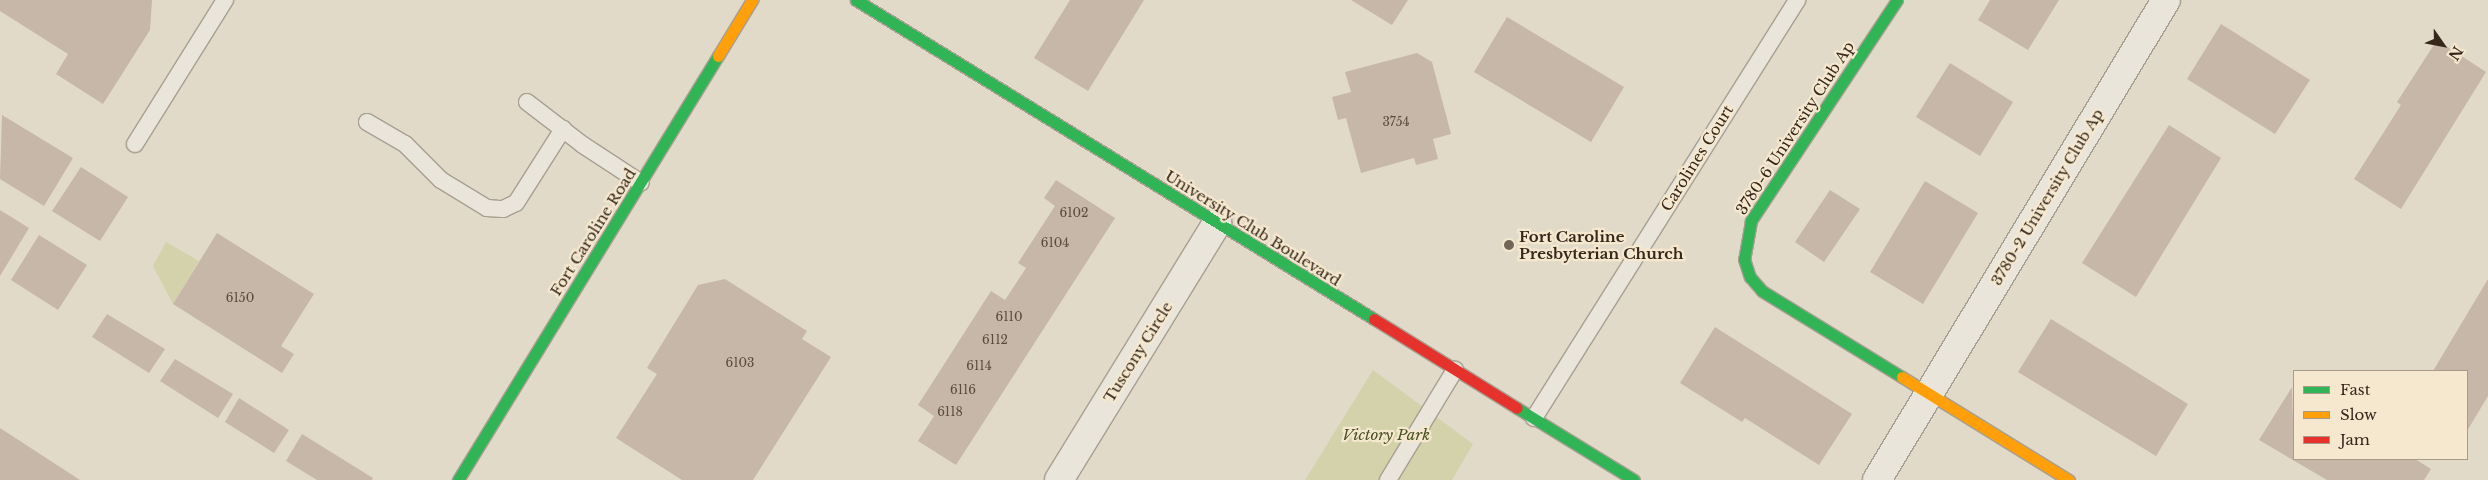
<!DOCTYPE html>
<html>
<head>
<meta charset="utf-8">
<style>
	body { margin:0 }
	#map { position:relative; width:2488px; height:480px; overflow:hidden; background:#e2dac8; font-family:"Libre Baskerville",serif }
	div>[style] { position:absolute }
	.green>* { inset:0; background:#d3d2aa }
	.building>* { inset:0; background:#c6b7a9 }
	.roads { filter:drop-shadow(1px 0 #a79f92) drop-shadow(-1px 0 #a79f92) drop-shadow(0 1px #a79f92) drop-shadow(0 -1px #a79f92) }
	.lane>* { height:16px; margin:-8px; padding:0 8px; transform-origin:8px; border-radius:8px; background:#eae5db }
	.street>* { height:28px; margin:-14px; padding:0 14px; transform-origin:14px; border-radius:14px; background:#eae5db }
	.fast>* { height:11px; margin:-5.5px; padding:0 5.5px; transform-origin:5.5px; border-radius:5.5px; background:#30b455 }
	.slow>* { height:11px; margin:-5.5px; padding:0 5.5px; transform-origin:5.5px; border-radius:5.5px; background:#ff9f0a }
	.jam>* { height:11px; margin:-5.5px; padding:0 5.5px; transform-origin:5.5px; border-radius:5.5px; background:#e5322d }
	.dots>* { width:14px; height:14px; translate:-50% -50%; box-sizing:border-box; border:2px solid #f5e8ce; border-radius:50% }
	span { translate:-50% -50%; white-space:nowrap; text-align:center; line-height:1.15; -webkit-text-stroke:4.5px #f5e8ce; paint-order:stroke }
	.number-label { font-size:12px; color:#594b3f }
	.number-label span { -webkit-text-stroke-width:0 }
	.street-label { font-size:15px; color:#35271c }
	.poi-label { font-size:15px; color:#35271c; font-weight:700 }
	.left { translate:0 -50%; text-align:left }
	.park-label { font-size:15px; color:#475122; font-style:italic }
	.legend { position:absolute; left:2293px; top:370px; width:175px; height:90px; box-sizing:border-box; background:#f5e8ce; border:1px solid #a89b87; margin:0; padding:6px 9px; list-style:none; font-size:15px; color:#35271c }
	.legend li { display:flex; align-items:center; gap:10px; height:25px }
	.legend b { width:25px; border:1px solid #a89b87 }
	.north { position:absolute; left:2418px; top:20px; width:50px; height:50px; -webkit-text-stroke:4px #f5e8ce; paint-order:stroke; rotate:123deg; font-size:14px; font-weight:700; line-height:20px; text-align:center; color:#35271c }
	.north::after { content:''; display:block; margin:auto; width:18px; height:22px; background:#35271c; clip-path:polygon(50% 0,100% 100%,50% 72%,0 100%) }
</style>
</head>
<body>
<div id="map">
	<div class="green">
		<i style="clip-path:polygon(166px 242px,199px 261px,173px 304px,153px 266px)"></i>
		<i style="clip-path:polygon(1373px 370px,1473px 444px,1452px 480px,1305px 480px)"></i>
	</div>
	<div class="building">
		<i style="clip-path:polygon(0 0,152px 0,150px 30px,103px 104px,56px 74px,68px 54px,0 11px)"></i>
		<i style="clip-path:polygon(1070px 0,1144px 0,1088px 91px,1034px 58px)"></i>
		<i style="clip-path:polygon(1351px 0,1408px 0,1392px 25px)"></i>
		<i style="clip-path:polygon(1990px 0,2059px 0,2028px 50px,1978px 20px)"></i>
		<i style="clip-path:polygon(1507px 17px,1624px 87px,1591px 142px,1474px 72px)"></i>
		<i style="clip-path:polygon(2221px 24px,2310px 80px,2275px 134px,2187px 79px)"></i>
		<i style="clip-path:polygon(2437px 40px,2486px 72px,2401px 209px,2354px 179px,2401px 105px,2397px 102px)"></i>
		<i style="clip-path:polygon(1417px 53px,1432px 62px,1451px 134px,1433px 139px,1438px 159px,1416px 165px,1414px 158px,1361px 173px,1346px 118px,1338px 120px,1332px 97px,1351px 92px,1345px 72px)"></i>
		<i style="clip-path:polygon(1950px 63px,2013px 102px,1980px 156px,1916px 117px)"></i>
		<i style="clip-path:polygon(2px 115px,73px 158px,44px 206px,0 179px)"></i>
		<i style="clip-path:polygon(2169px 125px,2221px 158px,2136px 297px,2082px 263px)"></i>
		<i style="clip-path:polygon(81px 167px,128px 197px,100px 241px,52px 211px)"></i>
		<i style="clip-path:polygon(1056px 180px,1115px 218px,956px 465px,918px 441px,934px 416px,918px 405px,991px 291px,1005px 300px,1026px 268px,1018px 263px,1055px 206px,1044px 198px)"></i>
		<i style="clip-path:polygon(1925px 181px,1978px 213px,1923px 304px,1870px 272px)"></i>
		<i style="clip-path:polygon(1830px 190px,1860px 209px,1824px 262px,1795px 242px)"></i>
		<i style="clip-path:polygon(0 210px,29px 228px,0 276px)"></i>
		<i style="clip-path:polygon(217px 233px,314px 294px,281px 346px,294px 354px,282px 373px,173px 304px)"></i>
		<i style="clip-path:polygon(39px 235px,87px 265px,58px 310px,11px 280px)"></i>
		<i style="clip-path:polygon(725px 279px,807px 331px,802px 339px,831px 357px,753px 480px,682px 480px,616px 438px,657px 374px,647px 368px,698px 285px)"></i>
		<i style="clip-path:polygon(2488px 279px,2488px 396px,2467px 431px,2467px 371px,2433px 371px)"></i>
		<i style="clip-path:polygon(107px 314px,165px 349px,149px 373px,92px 337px)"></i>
		<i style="clip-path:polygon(2051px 319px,2188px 404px,2156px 456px,2018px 372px)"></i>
		<i style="clip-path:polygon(1715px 327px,1852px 414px,1819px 465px,1745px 418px,1742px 422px,1680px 383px)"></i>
		<i style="clip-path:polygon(175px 359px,233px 394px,218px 418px,160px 381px)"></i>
		<i style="clip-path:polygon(2292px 387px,2294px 459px,2415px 459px,2431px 469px,2424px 480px,2327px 480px,2259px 440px)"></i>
		<i style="clip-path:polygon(239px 398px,289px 430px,274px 453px,225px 422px)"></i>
		<i style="clip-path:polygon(0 428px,80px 480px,0 480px)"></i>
		<i style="clip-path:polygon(302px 434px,373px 478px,372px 480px,317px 480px,286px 461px)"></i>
	</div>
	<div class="roads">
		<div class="lane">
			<i style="left:527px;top:102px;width:71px;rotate:37.5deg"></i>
			<i style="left:583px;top:145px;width:69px;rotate:33.2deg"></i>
			<i style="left:367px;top:122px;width:44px;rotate:30.1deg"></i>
			<i style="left:405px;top:144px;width:51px;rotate:45deg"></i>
			<i style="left:441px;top:180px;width:54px;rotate:31.3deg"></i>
			<i style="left:487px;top:208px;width:16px;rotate:4deg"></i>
			<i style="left:503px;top:209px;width:14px;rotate:-25deg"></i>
			<i style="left:516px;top:203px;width:88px;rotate:-57.6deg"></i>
			<i style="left:135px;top:144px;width:170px;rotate:-58deg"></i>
			<i style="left:1534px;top:418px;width:494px;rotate:-57.8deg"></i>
			<i style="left:1388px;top:480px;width:129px;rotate:-58.7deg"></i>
		</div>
		<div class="street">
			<i style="left:1059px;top:480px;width:302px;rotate:-58.4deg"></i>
			<i style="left:1877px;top:480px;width:560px;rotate:-58.95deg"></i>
		</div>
		<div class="fast">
			<i style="left:856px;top:0;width:608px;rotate:31.63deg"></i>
			<i style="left:1897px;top:0;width:265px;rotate:123.5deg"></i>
			<i style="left:1751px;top:221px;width:39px;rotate:100deg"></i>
			<i style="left:1744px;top:259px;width:19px;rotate:72deg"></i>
			<i style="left:1750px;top:277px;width:18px;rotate:49deg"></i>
			<i style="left:1762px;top:291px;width:164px;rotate:31.6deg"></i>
			<i style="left:1517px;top:408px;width:137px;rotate:31.6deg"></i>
			<i style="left:458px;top:480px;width:497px;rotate:-58.5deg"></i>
		</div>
		<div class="slow">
			<i style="left:718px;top:56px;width:66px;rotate:-58.7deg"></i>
			<i style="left:1902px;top:377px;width:196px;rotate:31.7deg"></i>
		</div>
		<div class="jam">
			<i style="left:1374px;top:319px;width:168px;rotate:31.9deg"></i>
		</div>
	</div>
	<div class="dots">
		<i style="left:1509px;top:245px;background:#726658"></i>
	</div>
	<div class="number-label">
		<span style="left:1396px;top:122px">3754</span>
		<span style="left:1074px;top:213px">6102</span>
		<span style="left:1055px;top:243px">6104</span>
		<span style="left:240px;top:298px">6150</span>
		<span style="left:1009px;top:317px">6110</span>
		<span style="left:995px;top:340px">6112</span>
		<span style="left:740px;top:363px">6103</span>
		<span style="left:979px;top:366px">6114</span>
		<span style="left:963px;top:390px">6116</span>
		<span style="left:950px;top:412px">6118</span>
	</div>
	<div class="street-label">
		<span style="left:1795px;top:128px;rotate:-57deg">3780-6 University Club Ap</span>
		<span style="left:1697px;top:158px;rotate:-58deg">Carolines Court</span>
		<span style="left:2047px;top:197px;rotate:-59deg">3780-2 University Club Ap</span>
		<span style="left:1253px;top:228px;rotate:32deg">University Club Boulevard</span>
		<span style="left:593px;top:232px;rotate:-58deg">Fort Caroline Road</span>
		<span style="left:1138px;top:352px;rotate:-58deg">Tuscony Circle</span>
	</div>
	<div class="poi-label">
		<span class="left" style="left:1519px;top:245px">Fort Caroline<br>Presbyterian Church</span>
	</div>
	<div class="park-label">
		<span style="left:1386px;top:435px">Victory Park</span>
	</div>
	<ul class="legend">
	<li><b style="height:6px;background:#30b455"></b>Fast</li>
	<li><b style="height:6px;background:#ff9f0a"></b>Slow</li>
	<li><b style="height:6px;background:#e5322d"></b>Jam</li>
	</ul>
	<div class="north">N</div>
</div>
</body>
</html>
